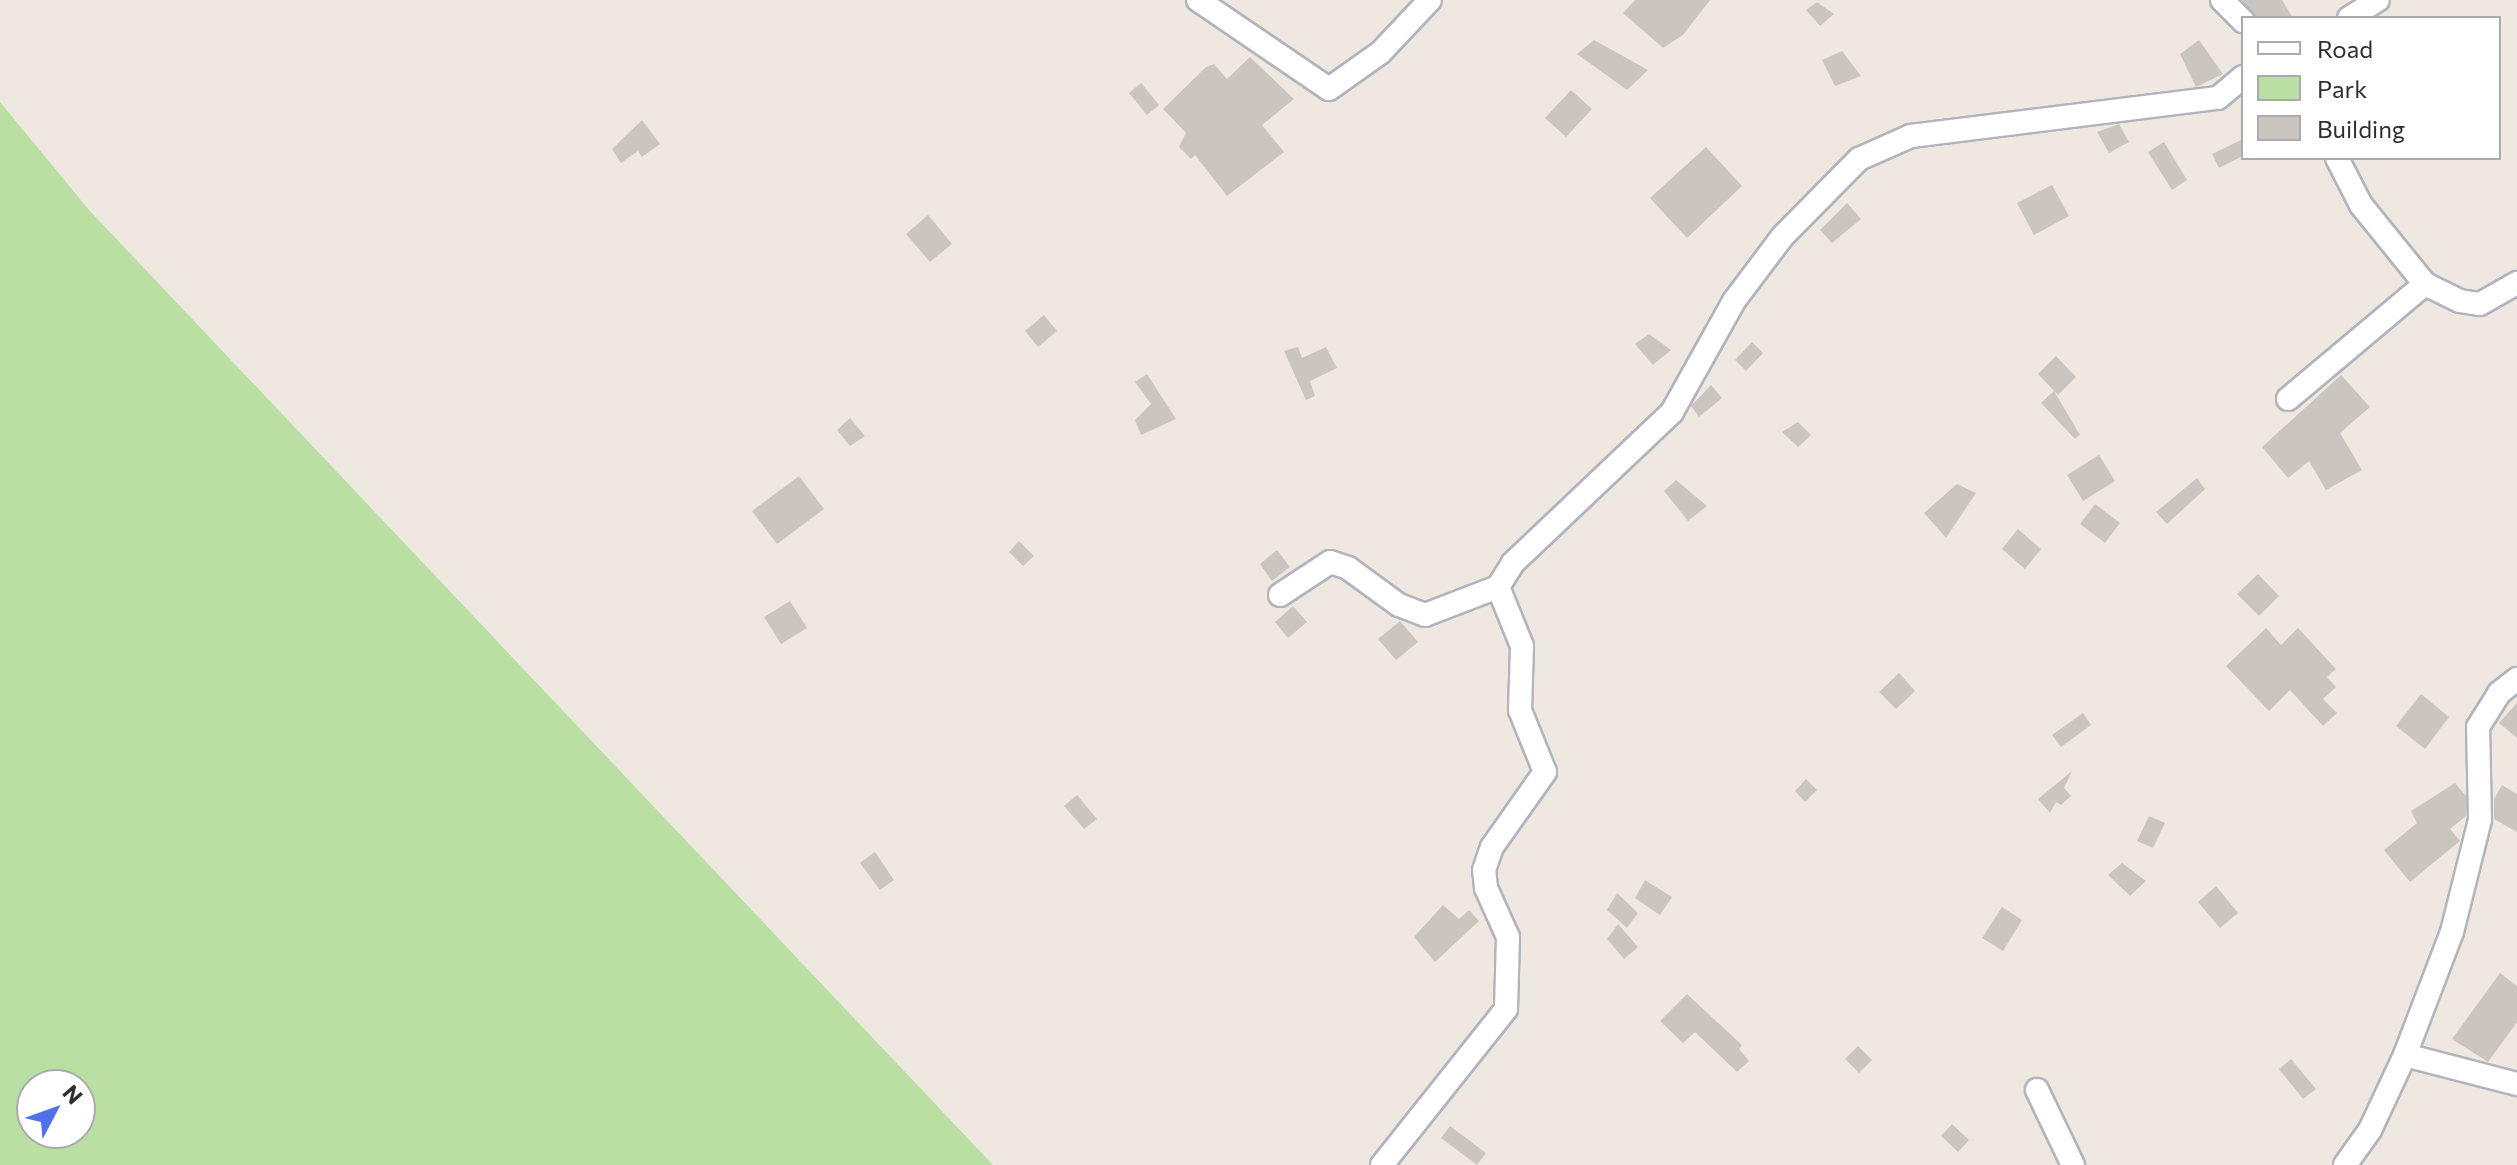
<!DOCTYPE html>
<html>
<head>
<meta charset="utf-8">
<style>
	body { margin:0 }
	#map { position:relative; width:2517px; height:1165px; overflow:hidden; background:#eee8e1; font-family:Commissioner,sans-serif }
	div>[style] { position:absolute }
	.green>* { inset:0; background:#b9e0a2 }
	.building>* { inset:0; background:#cac6bf }
	.roads { filter:drop-shadow(2px 0 #b2b4bd) drop-shadow(-2px 0 #b2b4bd) drop-shadow(0 2px #b2b4bd) drop-shadow(0 -2px #b2b4bd) }
	.minor>* { height:22px; margin:-11px; padding:0 11px; transform-origin:11px; border-radius:11px; background:#fff }
	span { translate:-50% -50%; white-space:nowrap; text-align:center; line-height:1.15; -webkit-text-stroke:7px #fff; paint-order:stroke }
	.legend { position:absolute; left:2241px; top:16px; width:260px; height:144px; box-sizing:border-box; background:#fff; border:2px solid #ababab; margin:0; padding:10px 14px; list-style:none; font-size:24px; color:#2e2e2e }
	.legend li { display:flex; align-items:center; gap:16px; height:40px }
	.legend b { width:40px; border:2px solid #ababab }
	.north { position:absolute; left:16px; top:1069px; width:80px; height:80px; box-sizing:border-box; background:#fff; border:2px solid #ababab; border-radius:50%; rotate:49deg; font-size:22px; font-weight:700; line-height:32px; text-align:center; color:#2e2e2e }
	.north::after { content:''; display:block; margin:auto; width:28px; height:36px; background:#4e71ee; clip-path:polygon(50% 0,100% 100%,50% 72%,0 100%) }
</style>
</head>
<body>
<div id="map">
	<div class="green">
		<i style="clip-path:polygon(evenodd,0 102px,89px 210px,993px 1165px,0 1165px,0 102px,32px 1085px,80px 1085px,80px 1133px,32px 1133px,32px 1085px)"></i>
	</div>
	<div class="building">
		<i style="clip-path:polygon(1635px 0,1710px 0,1683px 35px,1663px 48px,1623px 13px)"></i>
		<i style="clip-path:polygon(2242px 0,2282px 0,2293px 18px,2257px 18px)"></i>
		<i style="clip-path:polygon(1817px 2px,1834px 14px,1820px 26px,1806px 10px)"></i>
		<i style="clip-path:polygon(1594px 40px,1632px 61px,1648px 70px,1627px 90px,1577px 54px)"></i>
		<i style="clip-path:polygon(2199px 40px,2223px 74px,2196px 87px,2180px 54px)"></i>
		<i style="clip-path:polygon(1842px 51px,1861px 76px,1835px 86px,1822px 60px)"></i>
		<i style="clip-path:polygon(1250px 57px,1294px 99px,1262px 125px,1284px 152px,1227px 196px,1195px 155px,1191px 159px,1179px 147px,1186px 133px,1163px 109px,1206px 67px,1214px 64px,1227px 79px)"></i>
		<i style="clip-path:polygon(1141px 83px,1159px 105px,1147px 115px,1129px 93px)"></i>
		<i style="clip-path:polygon(1571px 90px,1592px 109px,1566px 137px,1545px 118px)"></i>
		<i style="clip-path:polygon(642px 120px,660px 144px,642px 157px,638px 151px,621px 163px,612px 149px)"></i>
		<i style="clip-path:polygon(2119px 124px,2129px 142px,2109px 153px,2097px 132px)"></i>
		<i style="clip-path:polygon(2243px 139px,2243px 156px,2219px 168px,2212px 154px)"></i>
		<i style="clip-path:polygon(2164px 142px,2187px 180px,2172px 190px,2148px 152px)"></i>
		<i style="clip-path:polygon(1706px 147px,1742px 186px,1687px 238px,1650px 198px)"></i>
		<i style="clip-path:polygon(2052px 185px,2069px 216px,2034px 235px,2017px 203px)"></i>
		<i style="clip-path:polygon(1847px 203px,1861px 219px,1832px 243px,1820px 230px)"></i>
		<i style="clip-path:polygon(928px 215px,952px 244px,930px 262px,906px 234px)"></i>
		<i style="clip-path:polygon(1044px 315px,1057px 331px,1038px 347px,1025px 331px)"></i>
		<i style="clip-path:polygon(1649px 334px,1671px 350px,1653px 365px,1635px 344px)"></i>
		<i style="clip-path:polygon(1752px 342px,1763px 353px,1746px 371px,1735px 360px)"></i>
		<i style="clip-path:polygon(1298px 347px,1302px 358px,1326px 347px,1337px 368px,1310px 381px,1315px 396px,1306px 400px,1284px 351px)"></i>
		<i style="clip-path:polygon(2056px 356px,2076px 377px,2058px 395px,2038px 374px)"></i>
		<i style="clip-path:polygon(1147px 374px,1176px 419px,1141px 435px,1135px 420px,1151px 404px,1135px 382px)"></i>
		<i style="clip-path:polygon(2341px 375px,2370px 407px,2340px 433px,2362px 470px,2326px 490px,2309px 461px,2288px 478px,2262px 447px)"></i>
		<i style="clip-path:polygon(1711px 385px,1722px 398px,1699px 417px,1691px 406px)"></i>
		<i style="clip-path:polygon(2054px 391px,2080px 435px,2075px 439px,2041px 403px)"></i>
		<i style="clip-path:polygon(850px 418px,865px 436px,850px 446px,837px 430px)"></i>
		<i style="clip-path:polygon(1798px 422px,1811px 435px,1798px 447px,1782px 432px)"></i>
		<i style="clip-path:polygon(2099px 455px,2115px 481px,2083px 501px,2067px 475px)"></i>
		<i style="clip-path:polygon(799px 476px,824px 509px,777px 544px,752px 511px)"></i>
		<i style="clip-path:polygon(2197px 478px,2205px 489px,2167px 524px,2156px 512px)"></i>
		<i style="clip-path:polygon(1676px 480px,1707px 506px,1688px 521px,1664px 491px)"></i>
		<i style="clip-path:polygon(1957px 484px,1976px 493px,1946px 538px,1924px 513px)"></i>
		<i style="clip-path:polygon(2095px 504px,2120px 523px,2105px 543px,2080px 524px)"></i>
		<i style="clip-path:polygon(2018px 529px,2041px 549px,2025px 569px,2002px 549px)"></i>
		<i style="clip-path:polygon(1019px 541px,1034px 556px,1023px 566px,1009px 552px)"></i>
		<i style="clip-path:polygon(1277px 550px,1290px 567px,1272px 581px,1260px 564px)"></i>
		<i style="clip-path:polygon(2258px 574px,2279px 596px,2259px 616px,2237px 594px)"></i>
		<i style="clip-path:polygon(790px 601px,807px 628px,781px 644px,764px 617px)"></i>
		<i style="clip-path:polygon(1293px 606px,1307px 622px,1288px 638px,1275px 622px)"></i>
		<i style="clip-path:polygon(1400px 621px,1418px 642px,1396px 660px,1378px 639px)"></i>
		<i style="clip-path:polygon(2266px 628px,2281px 645px,2298px 628px,2336px 669px,2327px 677px,2336px 687px,2323px 699px,2337px 713px,2323px 726px,2290px 690px,2269px 711px,2226px 666px)"></i>
		<i style="clip-path:polygon(1899px 673px,1915px 691px,1896px 709px,1879px 692px)"></i>
		<i style="clip-path:polygon(2421px 694px,2449px 717px,2425px 749px,2396px 726px)"></i>
		<i style="clip-path:polygon(2517px 703px,2517px 738px,2499px 723px)"></i>
		<i style="clip-path:polygon(2083px 713px,2091px 725px,2061px 747px,2052px 735px)"></i>
		<i style="clip-path:polygon(2072px 771px,2064px 788px,2071px 796px,2061px 805px,2056px 802px,2050px 813px,2038px 799px)"></i>
		<i style="clip-path:polygon(1806px 779px,1817px 790px,1805px 802px,1795px 791px)"></i>
		<i style="clip-path:polygon(2455px 783px,2466px 796px,2466px 816px,2450px 829px,2460px 841px,2410px 882px,2384px 850px,2417px 823px,2411px 811px)"></i>
		<i style="clip-path:polygon(2502px 785px,2517px 794px,2517px 832px,2494px 819px,2494px 799px)"></i>
		<i style="clip-path:polygon(1077px 795px,1097px 819px,1084px 829px,1064px 806px)"></i>
		<i style="clip-path:polygon(2149px 816px,2165px 823px,2153px 848px,2137px 841px)"></i>
		<i style="clip-path:polygon(875px 852px,894px 880px,880px 890px,860px 863px)"></i>
		<i style="clip-path:polygon(2122px 863px,2146px 881px,2130px 896px,2108px 875px)"></i>
		<i style="clip-path:polygon(1645px 880px,1672px 897px,1660px 915px,1635px 898px)"></i>
		<i style="clip-path:polygon(2216px 886px,2238px 913px,2220px 928px,2198px 902px)"></i>
		<i style="clip-path:polygon(1617px 893px,1638px 913px,1627px 928px,1607px 910px)"></i>
		<i style="clip-path:polygon(1443px 905px,1459px 919px,1469px 910px,1479px 921px,1435px 962px,1414px 937px)"></i>
		<i style="clip-path:polygon(2002px 907px,2022px 920px,2003px 951px,1982px 938px)"></i>
		<i style="clip-path:polygon(1618px 924px,1638px 947px,1624px 959px,1607px 939px)"></i>
		<i style="clip-path:polygon(2500px 973px,2517px 986px,2517px 1022px,2488px 1062px,2452px 1039px)"></i>
		<i style="clip-path:polygon(1687px 994px,1742px 1045px,1739px 1049px,1749px 1061px,1737px 1072px,1695px 1032px,1683px 1043px,1660px 1021px)"></i>
		<i style="clip-path:polygon(1858px 1046px,1872px 1060px,1859px 1073px,1845px 1059px)"></i>
		<i style="clip-path:polygon(2291px 1059px,2316px 1089px,2303px 1099px,2279px 1069px)"></i>
		<i style="clip-path:polygon(1952px 1124px,1969px 1140px,1958px 1152px,1941px 1136px)"></i>
		<i style="clip-path:polygon(1450px 1126px,1486px 1153px,1477px 1165px,1441px 1138px)"></i>
	</div>
	<div class="roads">
		<div class="minor">
			<i style="left:1198px;top:0;width:158px;rotate:34.2deg"></i>
			<i style="left:1329px;top:89px;width:64px;rotate:-35.4deg"></i>
			<i style="left:1381px;top:52px;width:71px;rotate:-46.7deg"></i>
			<i style="left:2222px;top:0;width:30px;rotate:45deg"></i>
			<i style="left:2349px;top:18px;width:34px;rotate:-32deg"></i>
			<i style="left:2337px;top:158px;width:53px;rotate:62.9deg"></i>
			<i style="left:2361px;top:205px;width:102px;rotate:51deg"></i>
			<i style="left:2425px;top:284px;width:39px;rotate:26deg"></i>
			<i style="left:2460px;top:301px;width:20px;rotate:9deg"></i>
			<i style="left:2480px;top:304px;width:43px;rotate:-29.6deg"></i>
			<i style="left:2288px;top:399px;width:179px;rotate:-40deg"></i>
			<i style="left:1280px;top:595px;width:60px;rotate:-33.4deg"></i>
			<i style="left:1330px;top:562px;width:19px;rotate:18deg"></i>
			<i style="left:1348px;top:568px;width:63px;rotate:36deg"></i>
			<i style="left:1399px;top:605px;width:28px;rotate:21deg"></i>
			<i style="left:1425px;top:615px;width:78px;rotate:-21deg"></i>
			<i style="left:2405px;top:1055px;width:116px;rotate:14.5deg"></i>
			<i style="left:2037px;top:1090px;width:83px;rotate:64.4deg"></i>
			<i style="left:1382px;top:1165px;width:199px;rotate:-51.5deg"></i>
			<i style="left:1506px;top:1009px;width:72px;rotate:-88.4deg"></i>
			<i style="left:1508px;top:937px;width:54px;rotate:-114.2deg"></i>
			<i style="left:1486px;top:888px;width:18px;rotate:-96deg"></i>
			<i style="left:1484px;top:870px;width:24px;rotate:-71deg"></i>
			<i style="left:1492px;top:847px;width:92px;rotate:-54.8deg"></i>
			<i style="left:1545px;top:772px;width:67px;rotate:-112deg"></i>
			<i style="left:1520px;top:710px;width:64px;rotate:-88.2deg"></i>
			<i style="left:1522px;top:646px;width:64px;rotate:-112.1deg"></i>
			<i style="left:1498px;top:587px;width:28px;rotate:-58deg"></i>
			<i style="left:1513px;top:563px;width:219px;rotate:-43.5deg"></i>
			<i style="left:1672px;top:412px;width:127px;rotate:-60.8deg"></i>
			<i style="left:1734px;top:301px;width:80px;rotate:-53.1deg"></i>
			<i style="left:1782px;top:237px;width:110px;rotate:-45.4deg"></i>
			<i style="left:1859px;top:159px;width:57px;rotate:-23.9deg"></i>
			<i style="left:1911px;top:136px;width:309px;rotate:-7.1deg"></i>
			<i style="left:2218px;top:98px;width:33px;rotate:-40deg"></i>
			<i style="left:2345px;top:1165px;width:43px;rotate:-54.5deg"></i>
			<i style="left:2370px;top:1130px;width:83px;rotate:-65deg"></i>
			<i style="left:2405px;top:1055px;width:132px;rotate:-69.1deg"></i>
			<i style="left:2452px;top:932px;width:115px;rotate:-76deg"></i>
			<i style="left:2480px;top:820px;width:93px;rotate:-91.2deg"></i>
			<i style="left:2478px;top:727px;width:40px;rotate:-58deg"></i>
			<i style="left:2499px;top:693px;width:23px;rotate:-38deg"></i>
		</div>
	</div>
	<ul class="legend">
	<li><b style="height:10px;background:#fff"></b>Road</li>
	<li><b style="height:22px;background:#b9e0a2"></b>Park</li>
	<li><b style="height:22px;background:#cac6bf"></b>Building</li>
	</ul>
	<div class="north">N</div>
</div>
</body>
</html>
